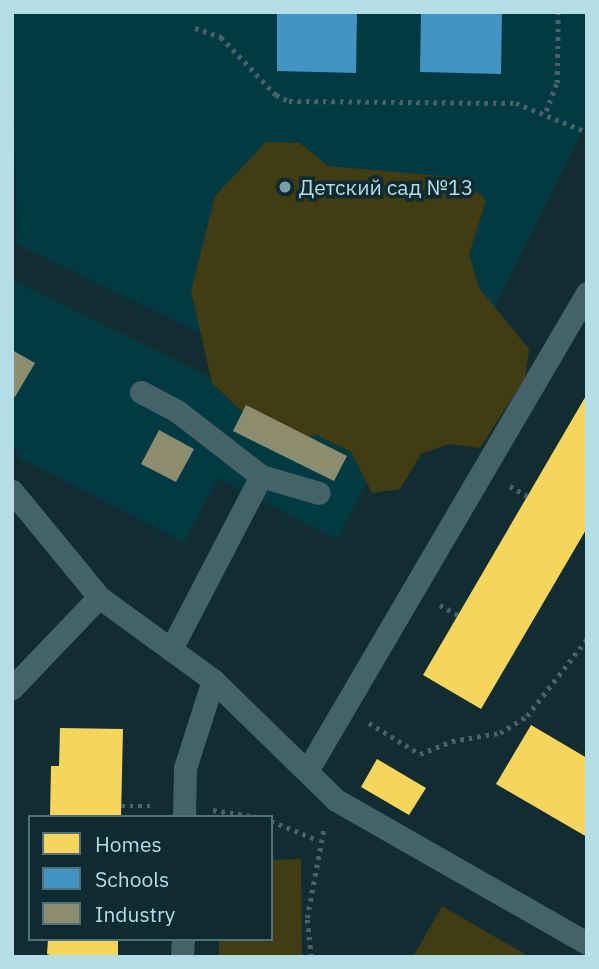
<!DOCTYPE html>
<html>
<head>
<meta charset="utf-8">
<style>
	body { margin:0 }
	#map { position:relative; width:599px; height:969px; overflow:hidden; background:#112d32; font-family:"IBM Plex Sans",sans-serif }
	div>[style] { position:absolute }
	.built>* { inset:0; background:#023a44 }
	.green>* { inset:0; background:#423c12 }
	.homes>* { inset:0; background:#f6d55c }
	.schools>* { inset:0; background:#4393c3 }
	.industry>* { inset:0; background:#8c8c6e }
	.path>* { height:4.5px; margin-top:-2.25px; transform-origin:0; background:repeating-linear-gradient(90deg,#4a6267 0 3.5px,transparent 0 8.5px) }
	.lane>* { height:23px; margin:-11.5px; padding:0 11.5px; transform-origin:11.5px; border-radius:11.5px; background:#456267 }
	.dots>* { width:19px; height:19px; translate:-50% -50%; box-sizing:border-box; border:4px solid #0f2a30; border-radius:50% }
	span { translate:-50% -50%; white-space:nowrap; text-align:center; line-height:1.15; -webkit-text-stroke:7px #0f2a30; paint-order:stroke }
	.poi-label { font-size:21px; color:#b5dde6 }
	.left { translate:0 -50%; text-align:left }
	.frame { position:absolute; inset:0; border:14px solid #b5dde6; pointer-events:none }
	.legend { position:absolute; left:28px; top:815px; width:245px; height:126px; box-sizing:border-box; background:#0f2a30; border:2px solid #517279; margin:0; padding:9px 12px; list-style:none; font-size:21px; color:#b5dde6 }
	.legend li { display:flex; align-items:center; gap:14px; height:35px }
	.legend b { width:35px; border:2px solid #517279 }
</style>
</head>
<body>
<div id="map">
	<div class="built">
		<i style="clip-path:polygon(13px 12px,587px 12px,587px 122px,427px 443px,17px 244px)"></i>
		<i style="clip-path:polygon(15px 281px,378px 460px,337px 539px,218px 478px,184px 542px,20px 458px,12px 443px)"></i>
	</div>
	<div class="green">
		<i style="clip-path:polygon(266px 142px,300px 143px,328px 166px,464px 178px,486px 201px,469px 254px,479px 288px,529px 349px,525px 378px,480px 448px,449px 444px,421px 454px,400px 489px,372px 493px,351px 452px,316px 435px,275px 443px,212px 383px,191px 291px,215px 196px)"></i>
		<i style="clip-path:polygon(301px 859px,302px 957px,219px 957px,219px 939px,271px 939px,271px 860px)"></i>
		<i style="clip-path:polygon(442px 906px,530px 957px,413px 957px)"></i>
	</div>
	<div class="homes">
		<i style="clip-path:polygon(587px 394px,587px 528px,481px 709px,423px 675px)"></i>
		<i style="clip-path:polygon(531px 725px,587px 758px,587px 837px,496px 784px)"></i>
		<i style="clip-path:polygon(60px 728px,123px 729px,121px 817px,50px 817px,51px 766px,59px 766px)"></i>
		<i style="clip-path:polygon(377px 759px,426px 788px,409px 815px,361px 787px)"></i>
		<i style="clip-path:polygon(48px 939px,118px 939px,118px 957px,56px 957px,47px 954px)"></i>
	</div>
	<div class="schools">
		<i style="clip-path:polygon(277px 12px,357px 12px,356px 73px,277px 71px)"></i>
		<i style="clip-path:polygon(421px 12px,502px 12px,501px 74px,420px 72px)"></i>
	</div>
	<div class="industry">
		<i style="clip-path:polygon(12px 350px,35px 363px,15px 397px,12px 395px)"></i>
		<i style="clip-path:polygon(246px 405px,347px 456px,334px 481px,233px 431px)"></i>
		<i style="clip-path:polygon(159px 430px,194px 449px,176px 482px,141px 464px)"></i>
	</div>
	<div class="path">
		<i style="left:195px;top:28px;width:28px;rotate:19deg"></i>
		<i style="left:221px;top:37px;width:80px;rotate:46.5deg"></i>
		<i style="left:276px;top:95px;width:14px;rotate:25deg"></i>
		<i style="left:289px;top:101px;width:227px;rotate:0.5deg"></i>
		<i style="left:516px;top:103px;width:77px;rotate:22.2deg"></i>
		<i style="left:546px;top:111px;width:30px;rotate:-69deg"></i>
		<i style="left:557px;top:83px;width:71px;rotate:-89.2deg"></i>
		<i style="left:510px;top:486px;width:20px;rotate:30deg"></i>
		<i style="left:440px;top:605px;width:21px;rotate:29deg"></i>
		<i style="left:369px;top:723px;width:60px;rotate:31.3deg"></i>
		<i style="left:420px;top:754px;width:35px;rotate:-22deg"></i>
		<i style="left:452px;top:741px;width:49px;rotate:-9.5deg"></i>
		<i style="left:500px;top:733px;width:32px;rotate:-32deg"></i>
		<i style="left:527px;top:716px;width:98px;rotate:-52.1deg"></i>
		<i style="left:121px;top:806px;width:31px"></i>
		<i style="left:213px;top:810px;width:45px;rotate:9deg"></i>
		<i style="left:271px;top:821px;width:51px;rotate:22deg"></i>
		<i style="left:311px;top:957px;width:39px;rotate:-96deg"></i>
		<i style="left:307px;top:918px;width:93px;rotate:-79.4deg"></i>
	</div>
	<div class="lane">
		<i style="left:141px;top:392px;width:41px;rotate:27.8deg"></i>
		<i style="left:177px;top:411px;width:106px;rotate:37.7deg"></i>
		<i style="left:261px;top:476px;width:60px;rotate:16.3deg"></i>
		<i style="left:12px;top:491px;width:137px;rotate:50.6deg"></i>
		<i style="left:99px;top:597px;width:141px;rotate:36.1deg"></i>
		<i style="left:213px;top:680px;width:172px;rotate:44.3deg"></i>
		<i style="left:336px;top:800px;width:289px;rotate:29.7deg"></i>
		<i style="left:171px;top:649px;width:195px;rotate:-62.5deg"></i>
		<i style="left:12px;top:688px;width:126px;rotate:-46.3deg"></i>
		<i style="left:307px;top:771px;width:554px;rotate:-59.64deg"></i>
		<i style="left:184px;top:817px;width:49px;rotate:-88.8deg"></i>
		<i style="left:185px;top:768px;width:92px;rotate:-72.3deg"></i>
		<i style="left:182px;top:957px;width:18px;rotate:-87deg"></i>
	</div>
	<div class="dots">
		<i style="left:285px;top:187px;background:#7c9fa7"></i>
	</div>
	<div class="poi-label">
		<span class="left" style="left:299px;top:187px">Детский сад №13</span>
	</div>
	<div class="frame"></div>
	<ul class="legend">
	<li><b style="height:19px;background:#f6d55c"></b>Homes</li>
	<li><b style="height:19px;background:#4393c3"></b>Schools</li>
	<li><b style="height:19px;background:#8c8c6e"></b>Industry</li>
	</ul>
</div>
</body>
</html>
